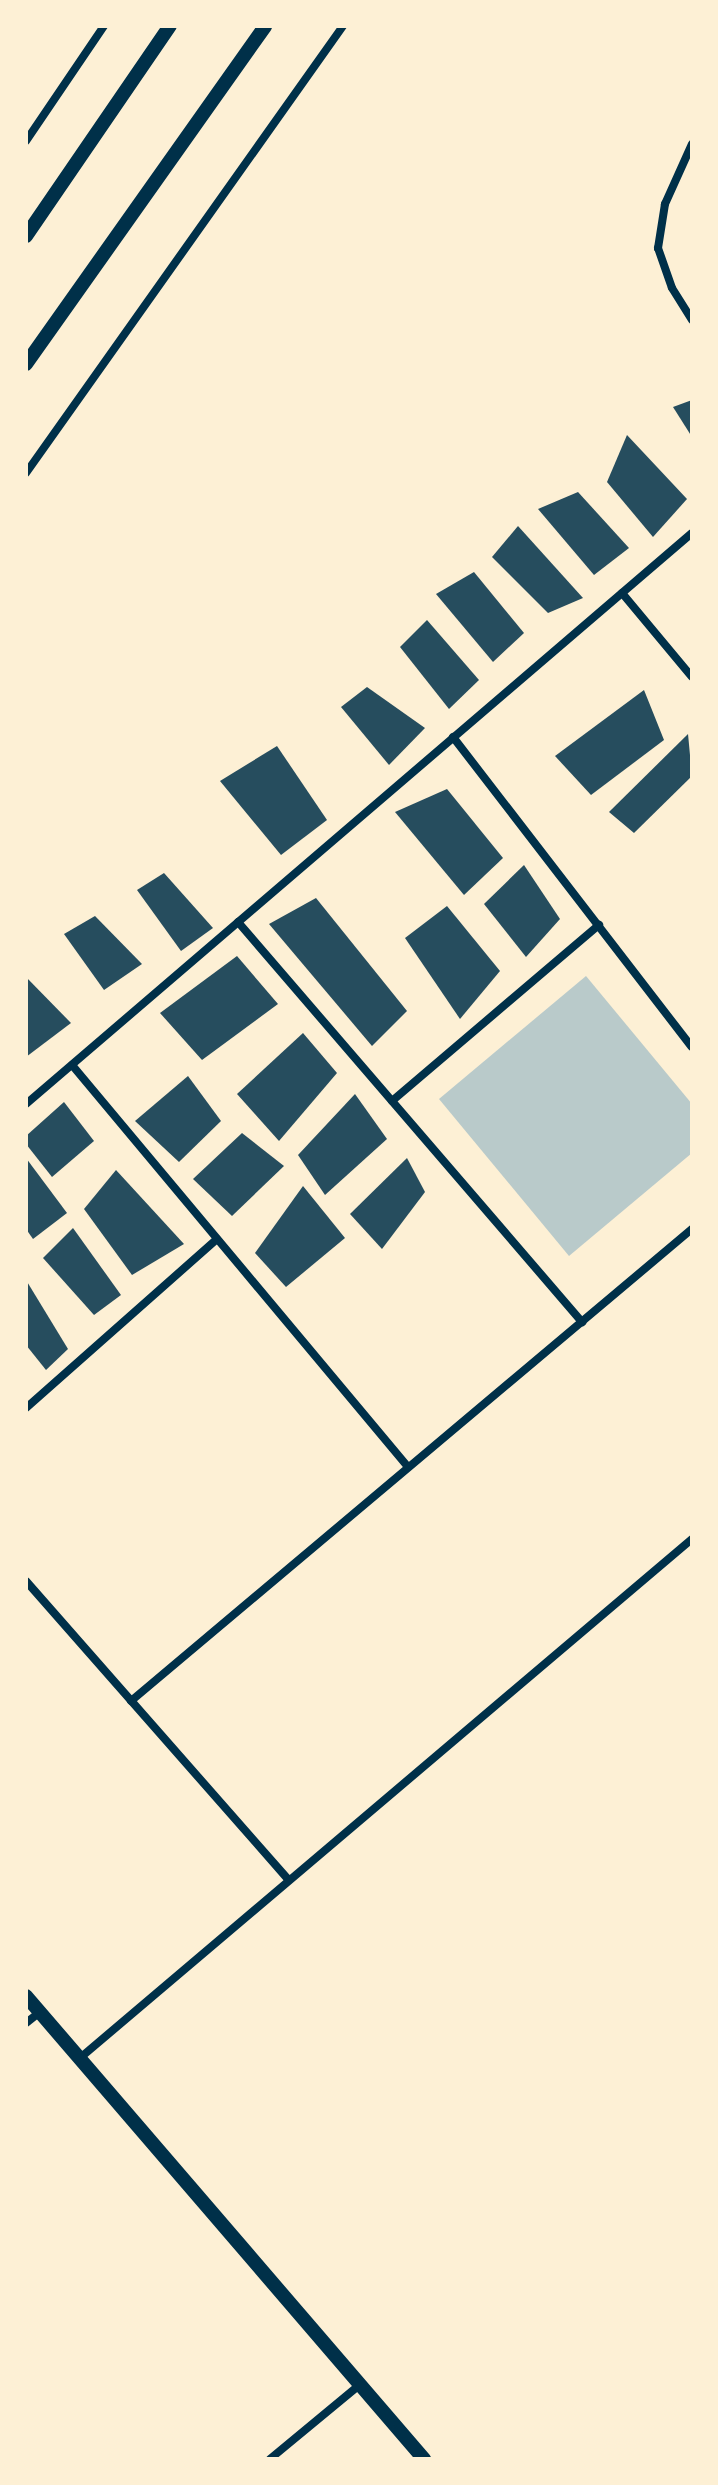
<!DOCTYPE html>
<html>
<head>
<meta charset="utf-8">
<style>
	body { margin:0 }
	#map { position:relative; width:718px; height:2485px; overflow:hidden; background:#fdf0d5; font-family:Ubuntu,sans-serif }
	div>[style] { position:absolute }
	.green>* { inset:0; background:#b9caca }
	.building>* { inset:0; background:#264d5e }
	.minor>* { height:8px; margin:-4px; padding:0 4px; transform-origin:4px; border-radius:4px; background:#003049 }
	.tertiary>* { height:14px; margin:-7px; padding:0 7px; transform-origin:7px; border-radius:7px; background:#003049 }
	span { translate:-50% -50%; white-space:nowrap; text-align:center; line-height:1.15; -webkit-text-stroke:6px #fdf0d5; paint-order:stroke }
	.frame { position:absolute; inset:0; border:28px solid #fdf0d5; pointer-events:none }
</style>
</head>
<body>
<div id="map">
	<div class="green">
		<i style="clip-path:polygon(586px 976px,692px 1104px,692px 1153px,569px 1256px,439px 1099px)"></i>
	</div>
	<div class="building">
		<i style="clip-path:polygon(692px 400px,692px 437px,673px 407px)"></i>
		<i style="clip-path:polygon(627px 435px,687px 499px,653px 537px,607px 482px)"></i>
		<i style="clip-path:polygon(578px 492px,629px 548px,594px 575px,538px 509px)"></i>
		<i style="clip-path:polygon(518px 526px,583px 598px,548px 613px,492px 557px)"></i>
		<i style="clip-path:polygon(474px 572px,524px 633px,493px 662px,436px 594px)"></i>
		<i style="clip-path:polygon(427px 620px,479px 680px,449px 709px,400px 647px)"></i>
		<i style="clip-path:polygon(367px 687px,425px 728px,389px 765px,341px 707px)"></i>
		<i style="clip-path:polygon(644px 690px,664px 740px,591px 795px,555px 756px)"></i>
		<i style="clip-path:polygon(688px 734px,692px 776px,634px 833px,609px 812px)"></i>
		<i style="clip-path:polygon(277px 746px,327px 820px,281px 855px,220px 781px)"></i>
		<i style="clip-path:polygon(447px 789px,503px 858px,464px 895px,395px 812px)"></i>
		<i style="clip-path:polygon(524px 865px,560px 919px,526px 957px,484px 904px)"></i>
		<i style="clip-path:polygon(164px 873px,213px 928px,181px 951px,137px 890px)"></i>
		<i style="clip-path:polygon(316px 898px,407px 1011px,372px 1046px,269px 924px)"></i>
		<i style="clip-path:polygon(447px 906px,500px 971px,460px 1019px,405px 938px)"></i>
		<i style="clip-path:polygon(95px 916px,142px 964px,104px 990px,64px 934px)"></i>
		<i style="clip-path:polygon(237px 956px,278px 1004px,202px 1060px,160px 1013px)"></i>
		<i style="clip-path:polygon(26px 977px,71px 1023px,26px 1057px)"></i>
		<i style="clip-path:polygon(303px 1033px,337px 1073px,279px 1141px,237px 1094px)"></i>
		<i style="clip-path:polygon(188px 1076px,221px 1121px,179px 1162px,135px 1121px)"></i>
		<i style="clip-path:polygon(355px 1094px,387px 1139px,325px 1195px,298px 1155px)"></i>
		<i style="clip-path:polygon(64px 1102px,94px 1141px,52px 1177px,26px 1144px,26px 1136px)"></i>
		<i style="clip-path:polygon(242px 1133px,284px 1166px,232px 1216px,193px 1179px)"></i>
		<i style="clip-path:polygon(26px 1158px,67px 1213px,33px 1239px,26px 1229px)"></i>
		<i style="clip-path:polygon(407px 1158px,425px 1192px,382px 1249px,350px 1214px)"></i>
		<i style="clip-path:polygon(116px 1170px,184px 1244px,132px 1275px,84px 1209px)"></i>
		<i style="clip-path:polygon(303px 1186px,345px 1238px,286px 1287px,255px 1253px)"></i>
		<i style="clip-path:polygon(73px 1228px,121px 1295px,94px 1315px,43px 1258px)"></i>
		<i style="clip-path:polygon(26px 1280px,68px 1349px,46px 1370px,26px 1345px)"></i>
	</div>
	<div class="minor">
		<i style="left:26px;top:141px;width:139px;rotate:-55.9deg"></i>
		<i style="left:692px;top:144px;width:66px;rotate:114.2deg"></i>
		<i style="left:665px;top:204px;width:45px;rotate:99deg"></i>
		<i style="left:658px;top:248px;width:42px;rotate:70.7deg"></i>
		<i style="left:672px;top:288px;width:38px;rotate:58deg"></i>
		<i style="left:26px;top:473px;width:548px;rotate:-54.66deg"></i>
		<i style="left:622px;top:593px;width:109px;rotate:50.2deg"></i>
		<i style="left:453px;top:737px;width:391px;rotate:52.4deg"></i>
		<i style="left:238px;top:922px;width:528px;rotate:49.3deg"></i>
		<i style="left:72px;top:1065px;width:524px;rotate:50.11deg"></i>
		<i style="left:392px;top:1101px;width:272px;rotate:-40.4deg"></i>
		<i style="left:26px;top:1104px;width:877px;rotate:-40.61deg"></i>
		<i style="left:26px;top:1408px;width:255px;rotate:-41.5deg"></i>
		<i style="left:26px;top:1581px;width:398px;rotate:48.7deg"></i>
		<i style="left:131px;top:1701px;width:733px;rotate:-40.08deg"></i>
		<i style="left:26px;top:2023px;width:18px;rotate:-38deg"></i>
		<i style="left:80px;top:2058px;width:802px;rotate:-40.3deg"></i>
		<i style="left:270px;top:2459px;width:119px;rotate:-39.6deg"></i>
	</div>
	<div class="tertiary">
		<i style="left:26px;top:236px;width:255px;rotate:-55.6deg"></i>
		<i style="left:26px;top:364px;width:414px;rotate:-54.7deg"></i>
		<i style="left:26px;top:1996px;width:611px;rotate:49.32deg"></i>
	</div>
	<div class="frame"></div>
</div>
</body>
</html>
